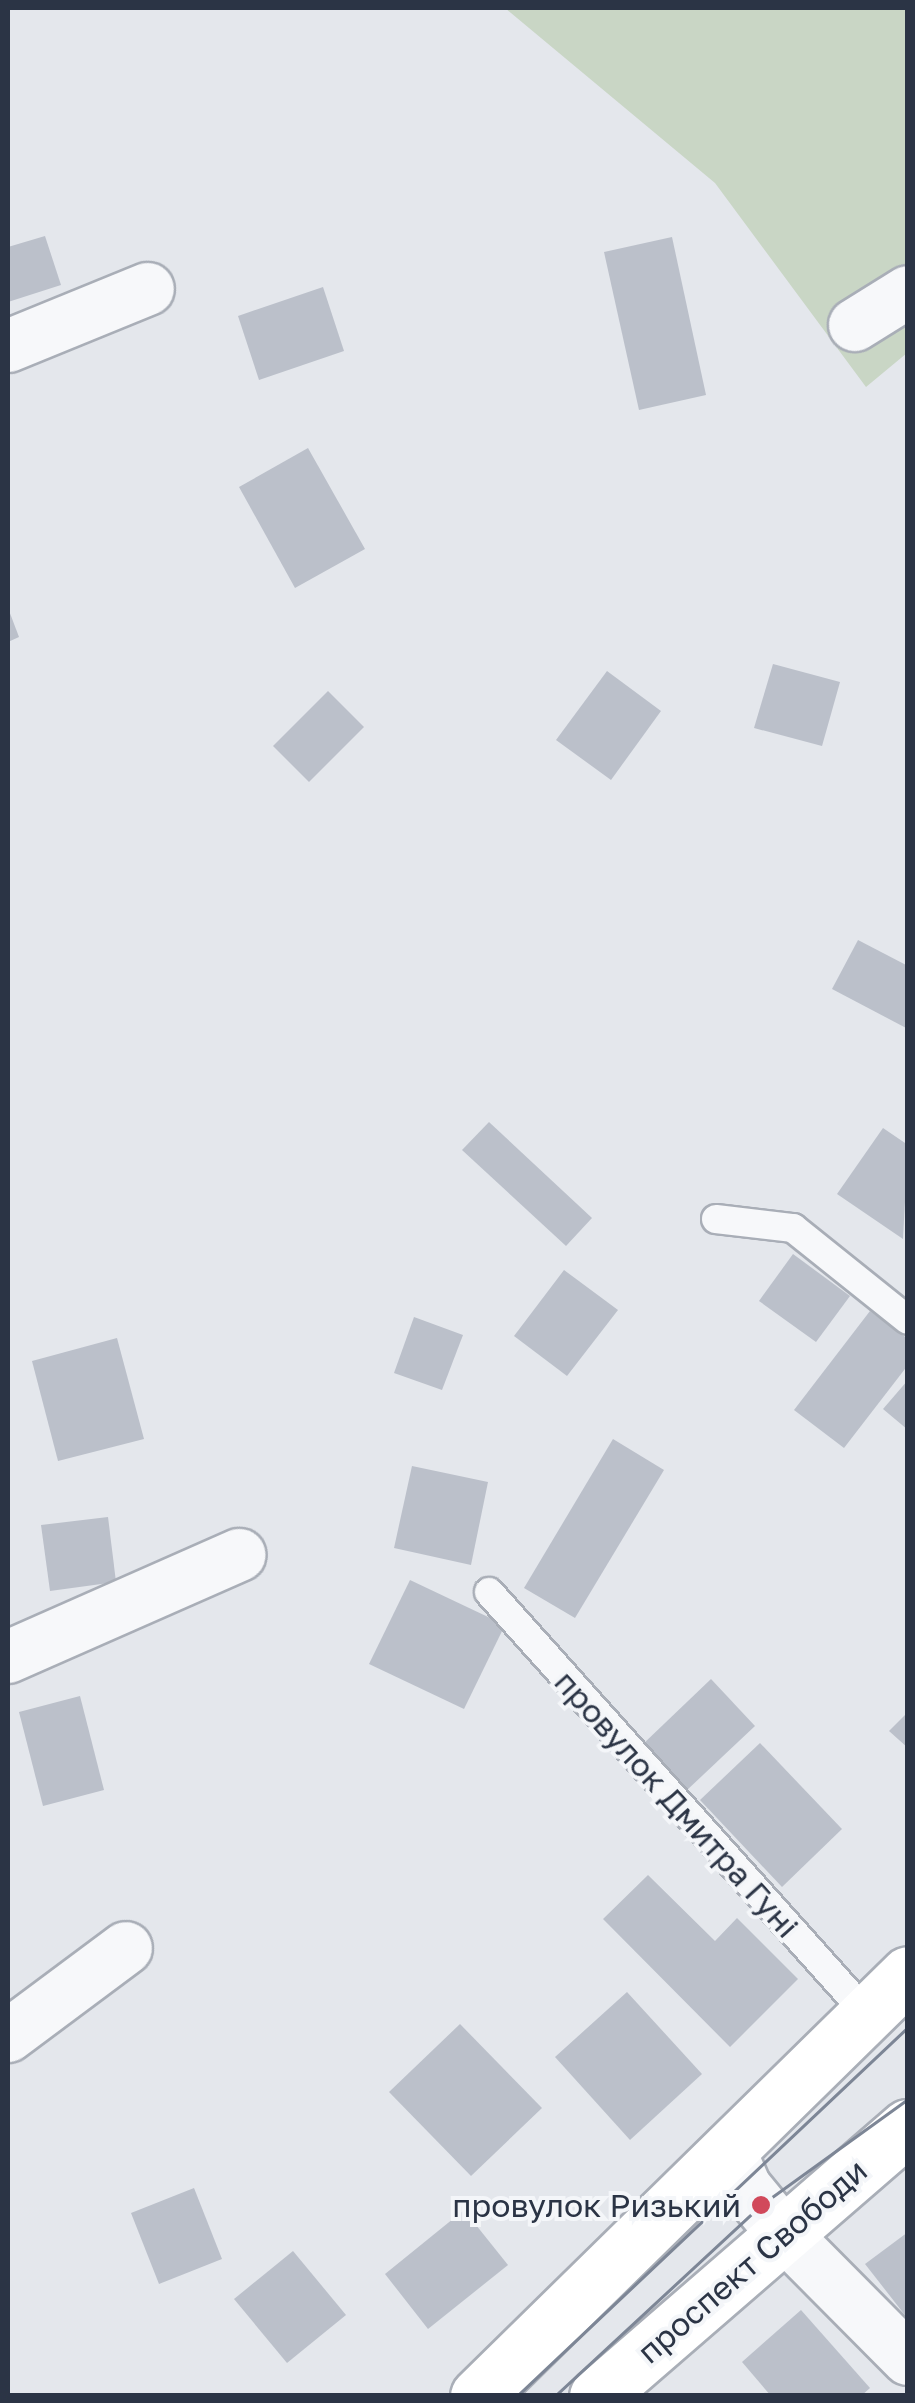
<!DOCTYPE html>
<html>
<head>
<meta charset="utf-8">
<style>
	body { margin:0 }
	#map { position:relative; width:915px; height:2403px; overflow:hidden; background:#e4e7ec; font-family:"Golos Text",sans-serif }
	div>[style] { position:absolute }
	.green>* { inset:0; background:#c9d6c5 }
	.building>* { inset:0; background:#bbc0ca }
	.roads { filter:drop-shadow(2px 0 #a9aeb7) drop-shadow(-2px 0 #a9aeb7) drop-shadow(0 2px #a9aeb7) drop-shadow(0 -2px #a9aeb7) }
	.lane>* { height:28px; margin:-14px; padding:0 14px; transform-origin:14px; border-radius:14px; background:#f7f8fa }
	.street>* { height:52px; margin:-26px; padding:0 26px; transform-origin:26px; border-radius:26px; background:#f7f8fa }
	.secondary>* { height:55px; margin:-27.5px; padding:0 27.5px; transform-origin:27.5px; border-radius:27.5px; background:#fff }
	.tram>* { height:2.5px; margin:-1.25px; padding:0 1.25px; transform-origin:1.25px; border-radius:1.25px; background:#7d8696 }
	.dots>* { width:28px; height:28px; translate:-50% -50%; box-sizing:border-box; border:5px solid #f4f6f9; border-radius:50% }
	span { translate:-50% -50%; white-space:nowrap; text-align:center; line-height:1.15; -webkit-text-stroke:8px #f4f6f9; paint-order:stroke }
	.street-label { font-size:32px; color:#2b3445 }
	.poi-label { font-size:32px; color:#2b3445 }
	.right { translate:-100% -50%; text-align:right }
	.frame { position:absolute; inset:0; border:10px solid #2b3445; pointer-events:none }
</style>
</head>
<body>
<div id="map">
	<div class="green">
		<i style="clip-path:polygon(505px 8px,907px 8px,907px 353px,866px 387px,715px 183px)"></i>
	</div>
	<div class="building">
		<i style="clip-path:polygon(45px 236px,61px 285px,8px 302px,8px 247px)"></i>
		<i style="clip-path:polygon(672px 237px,706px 395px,639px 410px,604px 252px)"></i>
		<i style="clip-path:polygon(323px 287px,344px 351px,259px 380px,238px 316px)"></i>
		<i style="clip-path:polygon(308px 448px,365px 549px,295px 588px,239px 487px)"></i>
		<i style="clip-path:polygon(8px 608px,19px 637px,8px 642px)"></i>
		<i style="clip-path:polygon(773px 664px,840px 682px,822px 746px,754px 728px)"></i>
		<i style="clip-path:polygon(607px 671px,661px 711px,611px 780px,556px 740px)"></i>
		<i style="clip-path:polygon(328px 691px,364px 727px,309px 782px,273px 746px)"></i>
		<i style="clip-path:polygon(858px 940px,908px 966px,908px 1029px,832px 989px)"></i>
		<i style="clip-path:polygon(489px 1122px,592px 1218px,566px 1246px,462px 1150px)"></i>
		<i style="clip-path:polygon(883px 1128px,908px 1145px,903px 1239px,837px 1194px)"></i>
		<i style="clip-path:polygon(793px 1254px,850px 1296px,816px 1342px,759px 1301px)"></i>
		<i style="clip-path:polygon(564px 1270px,618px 1310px,567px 1376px,514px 1336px)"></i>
		<i style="clip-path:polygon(870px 1311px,908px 1339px,908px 1365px,844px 1448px,794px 1410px)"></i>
		<i style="clip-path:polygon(414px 1317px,463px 1335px,442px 1390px,394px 1373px)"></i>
		<i style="clip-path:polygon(117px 1338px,144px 1439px,58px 1461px,32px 1361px)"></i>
		<i style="clip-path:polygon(908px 1380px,908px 1430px,883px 1409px)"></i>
		<i style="clip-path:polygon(613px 1439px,664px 1470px,575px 1618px,524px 1588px)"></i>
		<i style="clip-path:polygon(412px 1466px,488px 1482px,471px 1565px,394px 1548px)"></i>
		<i style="clip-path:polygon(108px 1517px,116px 1582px,50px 1591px,41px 1525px)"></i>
		<i style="clip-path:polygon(410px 1580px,505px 1625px,464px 1709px,369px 1664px)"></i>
		<i style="clip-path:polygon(711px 1679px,755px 1726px,686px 1791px,642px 1745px)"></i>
		<i style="clip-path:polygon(80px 1696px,104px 1790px,43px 1806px,19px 1712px)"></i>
		<i style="clip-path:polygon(908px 1712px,908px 1748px,889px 1731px)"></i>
		<i style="clip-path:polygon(760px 1743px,842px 1829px,782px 1887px,700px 1800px)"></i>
		<i style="clip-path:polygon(648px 1875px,715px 1941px,737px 1918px,798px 1979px,730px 2047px,603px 1919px)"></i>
		<i style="clip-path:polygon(627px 1992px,702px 2074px,630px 2140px,555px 2057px)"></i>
		<i style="clip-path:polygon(460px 2024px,542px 2108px,471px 2176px,389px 2092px)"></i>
		<i style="clip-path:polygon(194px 2188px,222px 2259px,159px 2284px,131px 2213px)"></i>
		<i style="clip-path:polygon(464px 2210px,508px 2265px,428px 2329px,385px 2274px)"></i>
		<i style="clip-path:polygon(908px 2232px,908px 2319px,865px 2264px)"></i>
		<i style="clip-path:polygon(293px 2251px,346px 2315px,287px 2363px,234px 2299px)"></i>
		<i style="clip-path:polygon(801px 2310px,870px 2388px,861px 2396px,771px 2396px,742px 2362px)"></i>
	</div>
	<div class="roads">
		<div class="lane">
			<i style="left:716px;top:1219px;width:78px;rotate:6.7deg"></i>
			<i style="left:793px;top:1228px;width:147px;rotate:38.7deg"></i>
			<i style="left:489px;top:1592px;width:567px;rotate:48.15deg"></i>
		</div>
		<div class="street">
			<i style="left:855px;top:325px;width:62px;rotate:-31.9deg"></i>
			<i style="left:8px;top:346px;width:151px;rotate:-22.2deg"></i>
			<i style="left:8px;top:1657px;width:253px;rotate:-23.8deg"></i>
			<i style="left:8px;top:2036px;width:147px;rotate:-36.7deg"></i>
			<i style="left:729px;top:2149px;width:41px;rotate:67.2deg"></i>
			<i style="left:745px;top:2187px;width:58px;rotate:50.6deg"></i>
			<i style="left:782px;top:2232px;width:179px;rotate:45.2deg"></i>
		</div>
		<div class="secondary">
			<i style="left:478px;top:2396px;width:602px;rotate:-44.46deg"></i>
			<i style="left:597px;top:2396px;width:411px;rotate:-40.9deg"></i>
		</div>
	</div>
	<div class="tram">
		<i style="left:517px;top:2396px;width:538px;rotate:-43.34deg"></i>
		<i style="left:555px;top:2396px;width:281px;rotate:-42.8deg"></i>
		<i style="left:761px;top:2205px;width:181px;rotate:-35.8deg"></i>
	</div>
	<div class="dots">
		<i style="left:761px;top:2205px;background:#d1495b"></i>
	</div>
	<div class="street-label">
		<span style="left:677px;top:1804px;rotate:48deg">провулок Дмитра Гуні</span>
		<span style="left:752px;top:2261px;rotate:-41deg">проспект Свободи</span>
	</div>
	<div class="poi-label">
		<span class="right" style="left:741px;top:2205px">провулок Ризький</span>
	</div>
	<div class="frame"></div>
</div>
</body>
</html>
